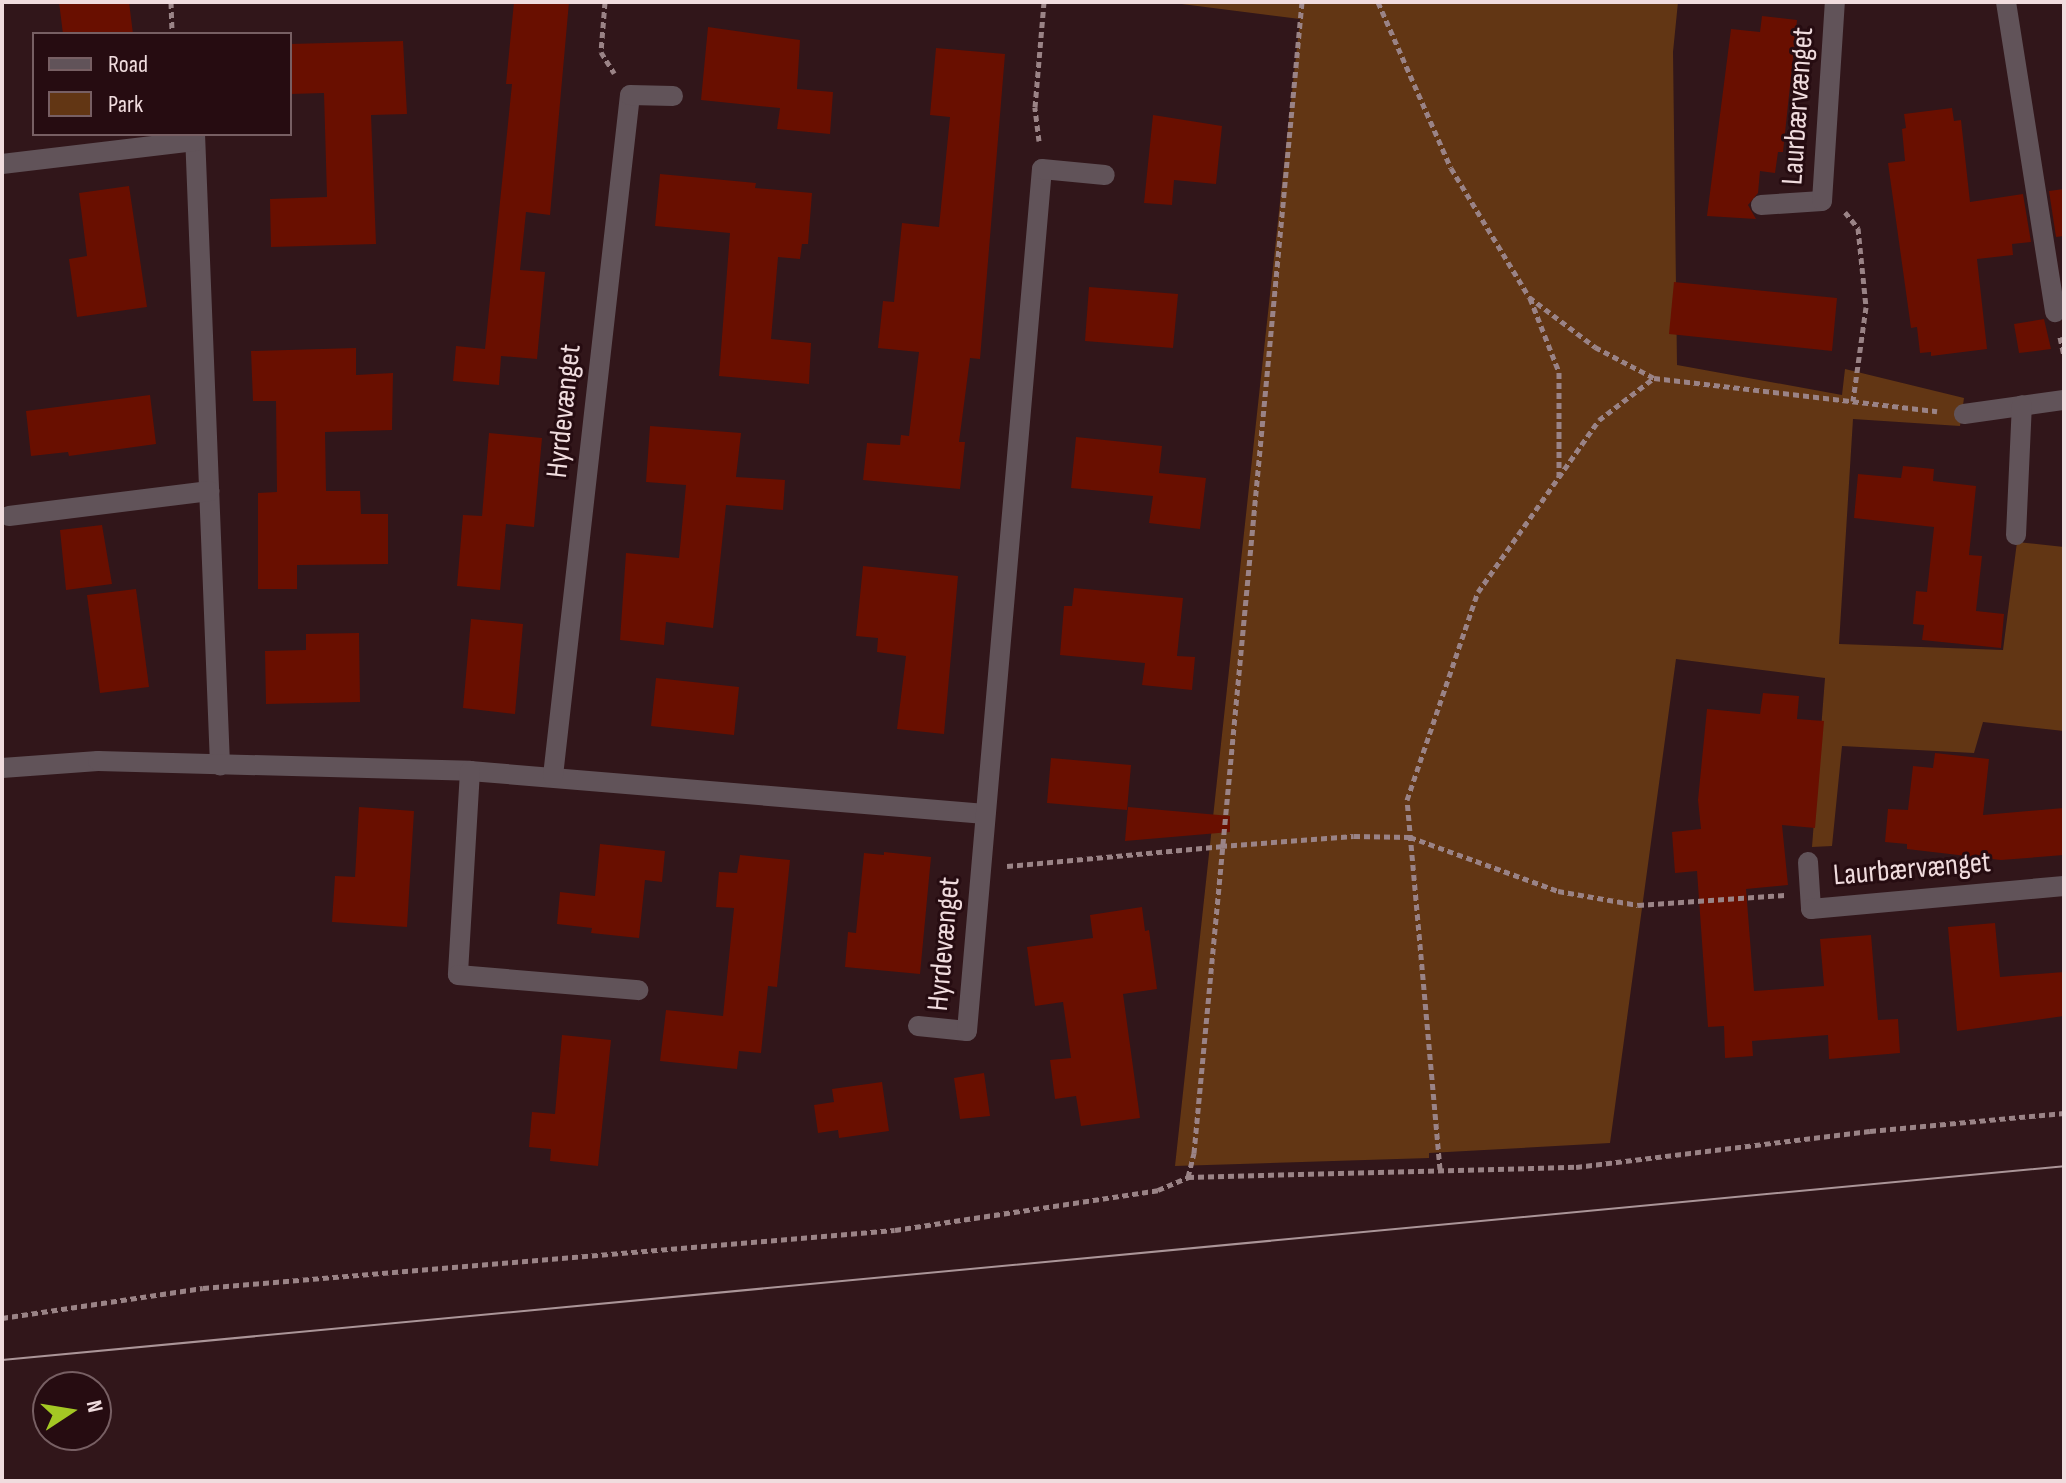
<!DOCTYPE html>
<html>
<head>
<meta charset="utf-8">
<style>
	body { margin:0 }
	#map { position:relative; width:2066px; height:1483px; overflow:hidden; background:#31161a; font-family:"Sofia Sans Condensed",sans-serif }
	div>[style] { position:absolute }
	.green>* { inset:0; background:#623614 }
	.building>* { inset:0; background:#690f00 }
	.path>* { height:5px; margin-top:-2.5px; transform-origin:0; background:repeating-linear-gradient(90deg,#9a8386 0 6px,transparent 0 10px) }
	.minor>* { height:20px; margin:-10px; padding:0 10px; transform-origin:10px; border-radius:10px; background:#615359 }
	.tram>* { height:2px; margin:-1px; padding:0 1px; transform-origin:1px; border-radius:1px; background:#ab9598 }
	span { translate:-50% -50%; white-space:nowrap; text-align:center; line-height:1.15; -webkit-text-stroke:6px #260c11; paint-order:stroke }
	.street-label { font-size:30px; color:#f0dcde }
	.frame { position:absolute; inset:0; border:4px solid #f0dcde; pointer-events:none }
	.legend { position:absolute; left:32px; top:32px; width:260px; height:104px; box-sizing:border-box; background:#260c11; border:2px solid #775f63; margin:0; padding:10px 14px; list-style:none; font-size:24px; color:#f0dcde }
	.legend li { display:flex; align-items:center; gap:16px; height:40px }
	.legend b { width:40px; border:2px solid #775f63 }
	.north { position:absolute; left:32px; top:1371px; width:80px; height:80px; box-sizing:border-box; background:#260c11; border:2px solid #775f63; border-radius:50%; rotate:78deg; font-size:22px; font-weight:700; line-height:32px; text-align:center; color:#f0dcde }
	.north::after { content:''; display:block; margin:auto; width:28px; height:36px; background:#a4c824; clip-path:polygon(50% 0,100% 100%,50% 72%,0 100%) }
</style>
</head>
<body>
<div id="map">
	<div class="green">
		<i style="clip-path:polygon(1166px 2px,1678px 2px,1673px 52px,1677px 365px,1842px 395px,1845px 369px,1964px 398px,1960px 426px,1853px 419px,1839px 644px,2003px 650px,2017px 542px,2064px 547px,2064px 731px,1983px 722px,1974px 753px,1842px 746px,1832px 846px,1812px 847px,1825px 678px,1676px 659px,1610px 1143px,1429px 1153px,1429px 1158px,1175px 1166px,1300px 19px)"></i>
	</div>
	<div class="building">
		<i style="clip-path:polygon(59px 2px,129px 2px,133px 34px,63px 34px)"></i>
		<i style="clip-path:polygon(514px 2px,569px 2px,550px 215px,526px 212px,520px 270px,545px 272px,537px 359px,501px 356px,499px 385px,453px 381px,456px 346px,485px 349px,512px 84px,506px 84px)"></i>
		<i style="clip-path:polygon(1762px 16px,1797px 20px,1783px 152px,1778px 152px,1775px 173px,1760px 171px,1758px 193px,1748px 205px,1756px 219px,1707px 216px,1731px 29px,1760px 32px)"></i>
		<i style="clip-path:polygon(708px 27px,800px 40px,797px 89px,833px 92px,830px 134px,777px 129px,780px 108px,701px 100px)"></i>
		<i style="clip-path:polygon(403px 41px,407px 114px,371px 115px,376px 244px,271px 247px,270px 199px,327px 197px,324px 93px,290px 94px,290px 44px)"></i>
		<i style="clip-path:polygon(936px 48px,1005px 54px,980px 359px,970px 358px,959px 442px,965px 442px,960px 489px,863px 480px,867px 443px,900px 445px,901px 435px,909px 436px,919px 352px,878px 348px,883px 301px,894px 302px,902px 223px,939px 227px,950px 117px,930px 115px)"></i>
		<i style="clip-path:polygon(1952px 108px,1954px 121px,1961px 120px,1970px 202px,2023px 194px,2031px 242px,2012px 244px,2013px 255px,1977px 259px,1987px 349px,1931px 356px,1931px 352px,1920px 353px,1917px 327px,1911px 328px,1888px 163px,1905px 161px,1902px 129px,1906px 128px,1904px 114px)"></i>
		<i style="clip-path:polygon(1153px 115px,1222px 126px,1216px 184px,1174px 180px,1172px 205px,1144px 203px)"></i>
		<i style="clip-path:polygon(660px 174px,756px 183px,755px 188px,812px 193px,808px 244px,802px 244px,800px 259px,778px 257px,771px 339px,811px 343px,809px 384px,719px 376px,730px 233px,655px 226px)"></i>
		<i style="clip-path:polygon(129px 186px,147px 307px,77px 317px,69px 259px,87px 256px,79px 193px)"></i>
		<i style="clip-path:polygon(2064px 189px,2064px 236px,2056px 237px,2049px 191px)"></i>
		<i style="clip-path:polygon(1674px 282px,1837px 298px,1832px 351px,1669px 334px)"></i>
		<i style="clip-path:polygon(1089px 287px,1178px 294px,1173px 348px,1085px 341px)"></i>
		<i style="clip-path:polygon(2044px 319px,2051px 349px,2019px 353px,2014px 324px)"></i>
		<i style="clip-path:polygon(356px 348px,356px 375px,393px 373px,392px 430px,325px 432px,326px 491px,360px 491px,361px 514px,388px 514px,388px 564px,297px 565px,297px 589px,258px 589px,258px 493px,277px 492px,276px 401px,253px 401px,251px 351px)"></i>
		<i style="clip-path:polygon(150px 395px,156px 444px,69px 456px,68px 452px,31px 456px,26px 411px)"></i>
		<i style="clip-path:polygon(650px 426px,741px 433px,736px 477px,785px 480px,783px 510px,726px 505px,713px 628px,666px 622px,664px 645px,620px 640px,626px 553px,679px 558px,686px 485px,646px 482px)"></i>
		<i style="clip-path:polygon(489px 433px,542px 438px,534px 527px,506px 524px,500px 590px,457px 586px,463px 515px,482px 516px)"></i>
		<i style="clip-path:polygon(1076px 437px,1162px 446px,1159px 473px,1206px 478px,1200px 529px,1149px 523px,1153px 496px,1071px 488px)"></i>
		<i style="clip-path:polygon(1903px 466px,1934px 469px,1933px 481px,1976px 486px,1969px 555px,1982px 556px,1976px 611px,2004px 614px,2001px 648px,1922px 640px,1924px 625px,1913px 624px,1916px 591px,1927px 592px,1934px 527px,1854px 518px,1858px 474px,1901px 478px)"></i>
		<i style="clip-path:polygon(102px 525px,112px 584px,66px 590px,60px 530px)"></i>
		<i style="clip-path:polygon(863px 566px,958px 576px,944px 734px,897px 729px,906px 656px,877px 652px,878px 638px,856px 636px)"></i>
		<i style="clip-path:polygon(1074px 588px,1183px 598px,1177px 656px,1195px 657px,1192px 690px,1142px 685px,1145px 663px,1060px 655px,1064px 606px,1072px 606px)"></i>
		<i style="clip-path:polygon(136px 589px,149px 687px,100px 693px,87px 595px)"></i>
		<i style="clip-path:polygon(471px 619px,523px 624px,515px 714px,463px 708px)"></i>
		<i style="clip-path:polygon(359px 633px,360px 702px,266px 704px,265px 651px,306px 650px,306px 634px)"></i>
		<i style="clip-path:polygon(656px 678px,739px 687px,734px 735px,651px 726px)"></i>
		<i style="clip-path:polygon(1763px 693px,1799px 696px,1797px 719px,1824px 721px,1815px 828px,1782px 825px,1788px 885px,1746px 889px,1754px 991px,1824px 986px,1820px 939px,1871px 935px,1878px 1020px,1898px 1019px,1900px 1053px,1829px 1059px,1828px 1035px,1752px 1041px,1753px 1056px,1725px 1058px,1724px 1026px,1708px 1027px,1697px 871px,1675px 873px,1672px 832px,1701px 829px,1698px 800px,1707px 709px,1760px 714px)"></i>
		<i style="clip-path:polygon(1935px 753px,1989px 759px,1983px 815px,2064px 808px,2064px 855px,2001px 860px,1907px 849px,1907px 844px,1885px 842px,1888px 809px,1908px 810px,1913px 766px,1933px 768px)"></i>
		<i style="clip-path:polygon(1051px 758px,1131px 765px,1127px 810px,1047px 803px)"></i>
		<i style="clip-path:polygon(359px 807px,414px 811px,407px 927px,332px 922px,335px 876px,355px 877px)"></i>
		<i style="clip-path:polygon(1128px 807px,1230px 816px,1230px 832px,1125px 841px)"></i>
		<i style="clip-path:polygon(600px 844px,665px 851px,662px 882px,645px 880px,639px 938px,591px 933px,592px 928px,557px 924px,560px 892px,595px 896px)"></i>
		<i style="clip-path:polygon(884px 852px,931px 857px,920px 974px,845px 967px,848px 932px,856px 933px,864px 853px,884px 855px)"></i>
		<i style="clip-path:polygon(740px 855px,790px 860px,777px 987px,768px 986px,761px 1053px,739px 1051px,737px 1069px,660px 1061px,666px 1010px,723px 1016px,734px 908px,716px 907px,719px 872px,737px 873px)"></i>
		<i style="clip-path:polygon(1142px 907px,1145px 931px,1149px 930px,1157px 989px,1123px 994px,1140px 1118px,1081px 1126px,1076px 1096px,1055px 1099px,1050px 1060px,1071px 1058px,1063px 1002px,1035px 1006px,1027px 947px,1093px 938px,1090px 915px)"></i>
		<i style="clip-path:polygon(1995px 923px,2000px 977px,2064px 972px,2064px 1016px,1957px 1031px,1948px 927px)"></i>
		<i style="clip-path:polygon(562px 1035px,611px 1040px,598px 1166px,550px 1161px,551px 1149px,529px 1147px,532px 1112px,555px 1114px)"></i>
		<i style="clip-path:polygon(984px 1073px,990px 1116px,960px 1119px,954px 1078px)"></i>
		<i style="clip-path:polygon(882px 1082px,889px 1131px,839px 1138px,838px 1130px,818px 1133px,814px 1105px,834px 1102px,832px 1089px)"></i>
	</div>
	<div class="path">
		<i style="left:171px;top:2px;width:32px;rotate:88deg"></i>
		<i style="left:605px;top:2px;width:50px;rotate:94.6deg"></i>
		<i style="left:601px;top:52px;width:25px;rotate:58deg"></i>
		<i style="left:1378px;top:2px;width:181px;rotate:66.3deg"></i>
		<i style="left:1451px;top:168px;width:151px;rotate:58.8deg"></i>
		<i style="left:1529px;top:297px;width:83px;rotate:37.1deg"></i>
		<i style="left:1595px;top:347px;width:67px;rotate:27.7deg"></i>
		<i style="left:1039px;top:141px;width:34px;rotate:-97deg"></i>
		<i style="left:1035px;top:107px;width:105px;rotate:-85.1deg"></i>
		<i style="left:1845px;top:212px;width:21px;rotate:51deg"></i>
		<i style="left:1858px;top:228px;width:79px;rotate:84.2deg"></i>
		<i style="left:1866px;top:307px;width:95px;rotate:97.9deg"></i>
		<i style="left:1530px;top:298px;width:79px;rotate:68.6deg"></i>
		<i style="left:1559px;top:372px;width:106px;rotate:90deg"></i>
		<i style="left:2060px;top:337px;width:19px;rotate:78deg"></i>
		<i style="left:1007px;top:866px;width:215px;rotate:-5.3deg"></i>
		<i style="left:1221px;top:846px;width:133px;rotate:-4.3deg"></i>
		<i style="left:1354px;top:836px;width:56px;rotate:1deg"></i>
		<i style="left:1410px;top:837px;width:158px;rotate:20deg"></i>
		<i style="left:1558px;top:891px;width:81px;rotate:9.9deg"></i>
		<i style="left:1638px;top:905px;width:147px;rotate:-3.9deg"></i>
		<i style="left:1440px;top:1169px;width:370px;rotate:-95.1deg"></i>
		<i style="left:1407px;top:800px;width:220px;rotate:-71.2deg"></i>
		<i style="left:1478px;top:592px;width:210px;rotate:-54.9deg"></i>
		<i style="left:1599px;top:420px;width:69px;rotate:-37.4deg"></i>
		<i style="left:1654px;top:378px;width:285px;rotate:6.7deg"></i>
		<i style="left:1188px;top:1177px;width:25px;rotate:-76deg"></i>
		<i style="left:1194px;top:1153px;width:1156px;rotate:-84.64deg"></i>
		<i style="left:2px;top:1318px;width:203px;rotate:-8.5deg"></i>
		<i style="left:203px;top:1288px;width:694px;rotate:-4.79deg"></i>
		<i style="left:895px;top:1230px;width:266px;rotate:-8.6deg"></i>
		<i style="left:1158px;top:1190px;width:33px;rotate:-23deg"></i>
		<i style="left:1188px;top:1177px;width:388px;rotate:-1.5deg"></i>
		<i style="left:1576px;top:1167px;width:296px;rotate:-7deg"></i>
		<i style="left:1870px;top:1131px;width:195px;rotate:-5.3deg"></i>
	</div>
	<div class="minor">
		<i style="left:2006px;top:2px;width:314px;rotate:81deg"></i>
		<i style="left:195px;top:134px;width:632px;rotate:87.73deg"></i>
		<i style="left:2px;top:164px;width:194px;rotate:-6.8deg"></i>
		<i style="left:1761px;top:205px;width:61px;rotate:-3.8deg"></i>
		<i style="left:1822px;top:201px;width:199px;rotate:-86.3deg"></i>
		<i style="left:1964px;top:414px;width:101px;rotate:-8deg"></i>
		<i style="left:9px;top:516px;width:202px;rotate:-7.1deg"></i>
		<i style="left:2016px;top:535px;width:130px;rotate:-87.4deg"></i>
		<i style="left:2px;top:768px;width:96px;rotate:-4.2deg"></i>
		<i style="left:98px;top:761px;width:372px;rotate:1.5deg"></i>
		<i style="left:470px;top:771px;width:517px;rotate:4.77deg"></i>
		<i style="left:470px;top:771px;width:204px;rotate:93.4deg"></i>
		<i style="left:458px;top:975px;width:181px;rotate:4.8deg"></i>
		<i style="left:553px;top:776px;width:685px;rotate:-83.55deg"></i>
		<i style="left:630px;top:95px;width:43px;rotate:1.3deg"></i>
		<i style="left:1808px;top:862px;width:47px;rotate:86.3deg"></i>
		<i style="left:1811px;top:909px;width:254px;rotate:-5.2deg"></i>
		<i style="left:918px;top:1026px;width:49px;rotate:5.8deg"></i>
		<i style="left:967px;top:1031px;width:865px;rotate:-85.03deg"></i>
		<i style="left:1042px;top:169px;width:63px;rotate:5.4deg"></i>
	</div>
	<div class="tram">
		<i style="left:2px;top:1360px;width:2071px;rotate:-5.37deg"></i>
	</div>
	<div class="street-label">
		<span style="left:1798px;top:106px;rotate:-86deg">Laurbærvænget</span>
		<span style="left:564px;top:411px;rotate:-84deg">Hyrdevænget</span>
		<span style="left:1912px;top:869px;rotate:-5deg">Laurbærvænget</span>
		<span style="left:944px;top:944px;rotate:-85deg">Hyrdevænget</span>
	</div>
	<div class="frame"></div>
	<ul class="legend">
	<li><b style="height:10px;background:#615359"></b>Road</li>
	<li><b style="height:22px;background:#623614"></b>Park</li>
	</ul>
	<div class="north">N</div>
</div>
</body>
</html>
